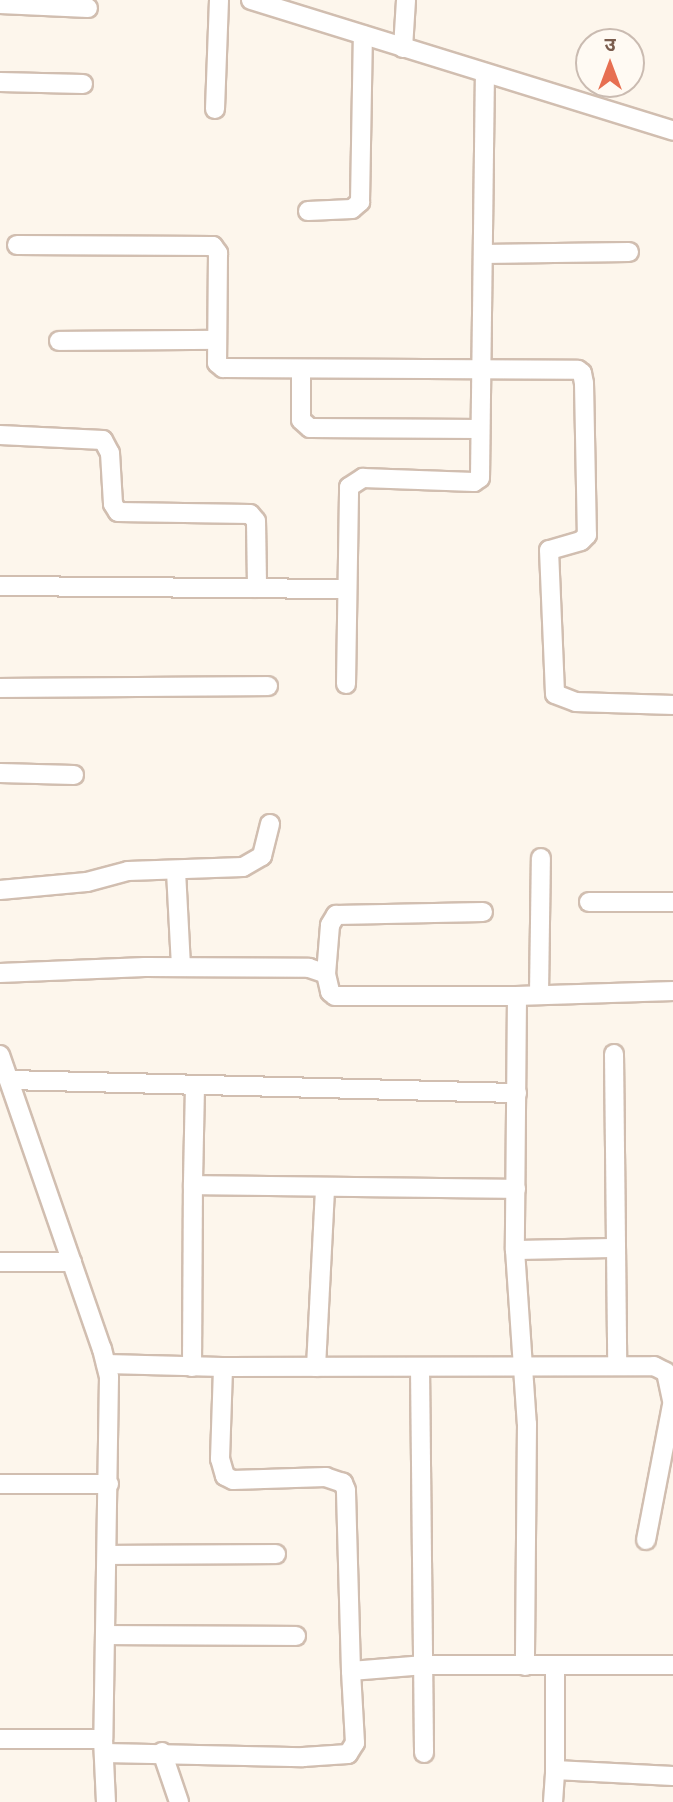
<!DOCTYPE html>
<html>
<head>
<meta charset="utf-8">
<style>
	body { margin:0 }
	#map { position:relative; width:673px; height:1802px; overflow:hidden; background:#fdf6ec; font-family:"Open Sans","Noto Sans Devanagari",sans-serif }
	div>[style] { position:absolute }
	.roads { filter:drop-shadow(2px 0 #d1beb0) drop-shadow(-2px 0 #d1beb0) drop-shadow(0 2px #d1beb0) drop-shadow(0 -2px #d1beb0) }
	.minor>* { height:18px; margin:-9px; padding:0 9px; transform-origin:9px; border-radius:9px; background:#fff }
	span { translate:-50% -50%; white-space:nowrap; text-align:center; line-height:1.15; -webkit-text-stroke:7px #fffaf3; paint-order:stroke }
	.north { position:absolute; left:575px; top:28px; width:70px; height:70px; box-sizing:border-box; background:#fffaf3; border:2px solid #cabbb1; border-radius:50%; rotate:0deg; font-size:19px; font-weight:700; line-height:28px; text-align:center; color:#7a5c4d }
	.north::after { content:''; display:block; margin:auto; width:24px; height:32px; background:#e76f51; clip-path:polygon(50% 0,100% 100%,50% 72%,0 100%) }
</style>
</head>
<body>
<div id="map">
	<div class="roads">
		<div class="minor">
			<i style="left:251px;top:0;width:442px;rotate:17.2deg"></i>
			<i style="left:0;top:4px;width:88px;rotate:2.6deg"></i>
			<i style="left:403px;top:48px;width:48px;rotate:-86.4deg"></i>
			<i style="left:0;top:82px;width:83px;rotate:1.4deg"></i>
			<i style="left:215px;top:109px;width:109px;rotate:-87.9deg"></i>
			<i style="left:308px;top:211px;width:44px;rotate:-2.6deg"></i>
			<i style="left:352px;top:209px;width:11px;rotate:-41deg"></i>
			<i style="left:360px;top:202px;width:167px;rotate:-89deg"></i>
			<i style="left:17px;top:245px;width:196px;rotate:0.3deg"></i>
			<i style="left:213px;top:246px;width:9px;rotate:54deg"></i>
			<i style="left:218px;top:253px;width:110px;rotate:90.5deg"></i>
			<i style="left:217px;top:363px;width:8px;rotate:40deg"></i>
			<i style="left:223px;top:368px;width:355px;rotate:0.3deg"></i>
			<i style="left:578px;top:370px;width:5px;rotate:37deg"></i>
			<i style="left:582px;top:373px;width:10px;rotate:79deg"></i>
			<i style="left:584px;top:383px;width:152px;rotate:88.9deg"></i>
			<i style="left:587px;top:535px;width:8px;rotate:135deg"></i>
			<i style="left:581px;top:541px;width:33px;rotate:164deg"></i>
			<i style="left:549px;top:550px;width:144px;rotate:87.6deg"></i>
			<i style="left:555px;top:694px;width:22px;rotate:21deg"></i>
			<i style="left:576px;top:702px;width:97px;rotate:1.8deg"></i>
			<i style="left:483px;top:254px;width:146px;rotate:-0.8deg"></i>
			<i style="left:59px;top:341px;width:158px;rotate:-0.4deg"></i>
			<i style="left:301px;top:369px;width:51px;rotate:90deg"></i>
			<i style="left:301px;top:420px;width:12px;rotate:42deg"></i>
			<i style="left:310px;top:428px;width:170px;rotate:0.3deg"></i>
			<i style="left:0;top:435px;width:103px;rotate:2.8deg"></i>
			<i style="left:103px;top:440px;width:15px;rotate:62deg"></i>
			<i style="left:110px;top:453px;width:51px;rotate:86.6deg"></i>
			<i style="left:113px;top:504px;width:9px;rotate:58deg"></i>
			<i style="left:118px;top:512px;width:132px;rotate:0.9deg"></i>
			<i style="left:250px;top:514px;width:9px;rotate:49deg"></i>
			<i style="left:256px;top:521px;width:67px;rotate:89.1deg"></i>
			<i style="left:0;top:586px;width:346px;rotate:0.5deg"></i>
			<i style="left:346px;top:684px;width:197px;rotate:-89.1deg"></i>
			<i style="left:349px;top:487px;width:17px;rotate:-33deg"></i>
			<i style="left:363px;top:478px;width:111px;rotate:2.1deg"></i>
			<i style="left:474px;top:482px;width:7px;rotate:-34deg"></i>
			<i style="left:480px;top:478px;width:405px;rotate:-89.3deg"></i>
			<i style="left:0;top:688px;width:268px;rotate:-0.4deg"></i>
			<i style="left:0;top:773px;width:74px;rotate:1.5deg"></i>
			<i style="left:176px;top:871px;width:96px;rotate:87deg"></i>
			<i style="left:0;top:890px;width:87px;rotate:-5.3deg"></i>
			<i style="left:87px;top:882px;width:42px;rotate:-15deg"></i>
			<i style="left:128px;top:871px;width:115px;rotate:-2deg"></i>
			<i style="left:243px;top:867px;width:22px;rotate:-30deg"></i>
			<i style="left:262px;top:856px;width:33px;rotate:-76deg"></i>
			<i style="left:589px;top:902px;width:84px"></i>
			<i style="left:0;top:973px;width:145px;rotate:-2.4deg"></i>
			<i style="left:145px;top:967px;width:164px;rotate:0.3deg"></i>
			<i style="left:309px;top:968px;width:18px;rotate:19deg"></i>
			<i style="left:326px;top:974px;width:18px;rotate:77deg"></i>
			<i style="left:330px;top:992px;width:6px;rotate:39deg"></i>
			<i style="left:335px;top:996px;width:182px"></i>
			<i style="left:517px;top:996px;width:254px;rotate:90.5deg"></i>
			<i style="left:515px;top:1250px;width:174px;rotate:86.1deg"></i>
			<i style="left:527px;top:1424px;width:242px;rotate:90.5deg"></i>
			<i style="left:326px;top:974px;width:49px;rotate:-85.3deg"></i>
			<i style="left:330px;top:925px;width:12px;rotate:-59deg"></i>
			<i style="left:336px;top:915px;width:147px;rotate:-1.2deg"></i>
			<i style="left:539px;top:994px;width:136px;rotate:-89.2deg"></i>
			<i style="left:517px;top:996px;width:156px;rotate:-1.8deg"></i>
			<i style="left:614px;top:1054px;width:312px;rotate:89.4deg"></i>
			<i style="left:0;top:1055px;width:311px;rotate:70.9deg"></i>
			<i style="left:102px;top:1349px;width:29px;rotate:76deg"></i>
			<i style="left:109px;top:1377px;width:362px;rotate:90.9deg"></i>
			<i style="left:103px;top:1739px;width:63px;rotate:87.3deg"></i>
			<i style="left:9px;top:1080px;width:508px;rotate:1.47deg"></i>
			<i style="left:195px;top:1086px;width:99px;rotate:91.2deg"></i>
			<i style="left:193px;top:1185px;width:323px;rotate:0.7deg"></i>
			<i style="left:515px;top:1250px;width:99px;rotate:-1.2deg"></i>
			<i style="left:0;top:1262px;width:72px"></i>
			<i style="left:106px;top:1364px;width:117px;rotate:1.5deg"></i>
			<i style="left:192px;top:1367px;width:182px;rotate:-89.7deg"></i>
			<i style="left:316px;top:1367px;width:180px;rotate:-87.1deg"></i>
			<i style="left:420px;top:1368px;width:385px;rotate:89.4deg"></i>
			<i style="left:0;top:1484px;width:109px"></i>
			<i style="left:646px;top:1540px;width:137px;rotate:-79.1deg"></i>
			<i style="left:109px;top:1555px;width:167px;rotate:-0.3deg"></i>
			<i style="left:107px;top:1635px;width:189px;rotate:0.3deg"></i>
			<i style="left:555px;top:1665px;width:105px;rotate:90deg"></i>
			<i style="left:555px;top:1770px;width:118px;rotate:2.9deg"></i>
			<i style="left:351px;top:1671px;width:181px;rotate:-91.6deg"></i>
			<i style="left:346px;top:1490px;width:8px;rotate:-113deg"></i>
			<i style="left:343px;top:1483px;width:18px;rotate:-161deg"></i>
			<i style="left:326px;top:1477px;width:93px;rotate:178.2deg"></i>
			<i style="left:233px;top:1480px;width:9px;rotate:-153deg"></i>
			<i style="left:225px;top:1476px;width:18px;rotate:-106deg"></i>
			<i style="left:220px;top:1459px;width:92px;rotate:-88.1deg"></i>
			<i style="left:223px;top:1367px;width:431px;rotate:-0.1deg"></i>
			<i style="left:654px;top:1366px;width:13px;rotate:27deg"></i>
			<i style="left:666px;top:1372px;width:34px;rotate:78deg"></i>
			<i style="left:0;top:1739px;width:103px"></i>
			<i style="left:162px;top:1752px;width:53px;rotate:71.2deg"></i>
			<i style="left:105px;top:1753px;width:198px;rotate:1.2deg"></i>
			<i style="left:303px;top:1757px;width:45px;rotate:-3.8deg"></i>
			<i style="left:348px;top:1754px;width:13px;rotate:-58deg"></i>
			<i style="left:355px;top:1743px;width:72px;rotate:-93.2deg"></i>
			<i style="left:351px;top:1671px;width:74px;rotate:-4.6deg"></i>
			<i style="left:425px;top:1665px;width:248px"></i>
			<i style="left:553px;top:1802px;width:32px;rotate:-86deg"></i>
		</div>
	</div>
	<div class="north">उ</div>
</div>
</body>
</html>
